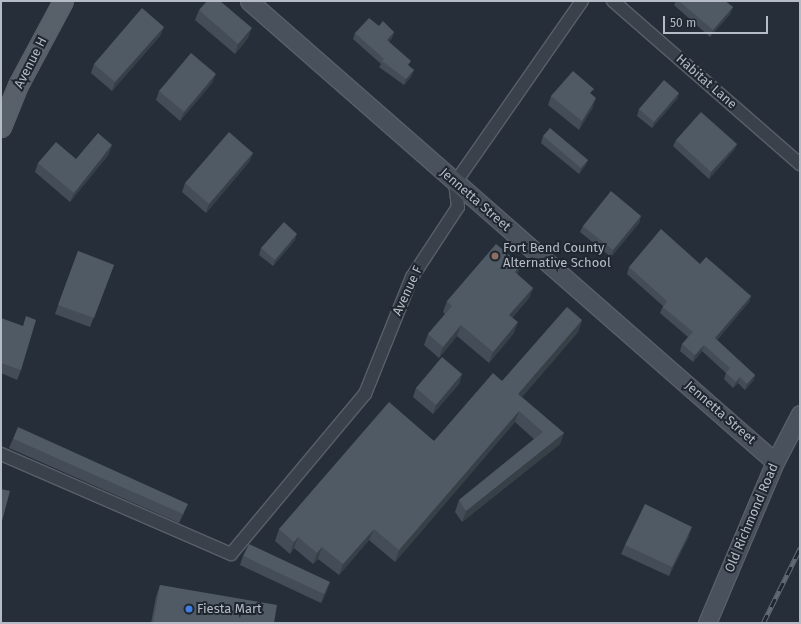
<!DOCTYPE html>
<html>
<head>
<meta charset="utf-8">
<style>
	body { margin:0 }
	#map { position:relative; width:801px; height:624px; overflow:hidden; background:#262f39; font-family:"Fira Sans",sans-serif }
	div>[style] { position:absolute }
	.roads { filter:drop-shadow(1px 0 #585f68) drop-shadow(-1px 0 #585f68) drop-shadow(0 1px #585f68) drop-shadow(0 -1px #585f68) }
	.street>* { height:12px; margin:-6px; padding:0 6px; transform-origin:6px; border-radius:6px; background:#3a414a }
	.secondary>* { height:17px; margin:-8.5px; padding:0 8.5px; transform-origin:8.5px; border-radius:8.5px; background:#48515c }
	.primary>* { height:19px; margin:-9.5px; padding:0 9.5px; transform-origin:9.5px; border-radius:9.5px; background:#58606a }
	.rail>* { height:4.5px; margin-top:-2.25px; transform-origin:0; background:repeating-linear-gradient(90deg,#1f262f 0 9px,#616a75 0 18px); box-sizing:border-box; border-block:1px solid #616a75 }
	.wall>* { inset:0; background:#444d57 }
	.shaded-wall>* { inset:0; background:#373f47 }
	.building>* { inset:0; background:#4f5a65 }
	.dots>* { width:11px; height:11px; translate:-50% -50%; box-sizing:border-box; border:2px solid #1f262f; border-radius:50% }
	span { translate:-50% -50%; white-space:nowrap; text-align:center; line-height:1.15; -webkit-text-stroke:4px #1f262f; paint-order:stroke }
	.street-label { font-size:13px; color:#b5bcc5 }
	.poi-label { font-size:13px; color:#b5bcc5 }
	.left { translate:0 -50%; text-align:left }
	.frame { position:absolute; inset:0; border:2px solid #b5bcc5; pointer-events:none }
	.scale { position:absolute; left:663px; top:16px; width:105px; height:18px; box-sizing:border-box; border:2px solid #b5bcc5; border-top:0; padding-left:5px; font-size:12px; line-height:14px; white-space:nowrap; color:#b5bcc5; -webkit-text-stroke:3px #1f262f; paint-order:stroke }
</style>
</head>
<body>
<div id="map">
	<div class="roads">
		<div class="street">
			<i style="left:613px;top:1px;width:248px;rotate:41.1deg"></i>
			<i style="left:1px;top:454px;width:251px;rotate:23.5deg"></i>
			<i style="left:231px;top:554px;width:209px;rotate:-50.1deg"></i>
			<i style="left:365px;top:394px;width:126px;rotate:-68.1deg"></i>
			<i style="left:412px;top:277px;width:84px;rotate:-56.7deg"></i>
			<i style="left:458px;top:207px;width:24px;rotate:-97deg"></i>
			<i style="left:455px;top:183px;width:222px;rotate:-55.1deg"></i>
		</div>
		<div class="secondary">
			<i style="left:249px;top:1px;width:699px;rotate:41.23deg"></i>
			<i style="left:707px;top:623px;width:175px;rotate:-67.1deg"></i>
			<i style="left:775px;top:462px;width:54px;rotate:-62.5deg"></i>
		</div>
		<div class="primary">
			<i style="left:1px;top:127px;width:45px;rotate:-68deg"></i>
			<i style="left:18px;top:85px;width:95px;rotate:-61.8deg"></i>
		</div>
	</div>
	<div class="rail">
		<i style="left:763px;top:623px;width:84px;rotate:-63.7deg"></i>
	</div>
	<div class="wall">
		<i style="clip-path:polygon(676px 1px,725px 1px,733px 7px,730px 14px,710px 37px,674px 5px)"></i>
		<i style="clip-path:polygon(199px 10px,248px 38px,235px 54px,195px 20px)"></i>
		<i style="clip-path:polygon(379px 26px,394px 32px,392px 38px,389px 42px,409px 66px,414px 70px,411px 77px,404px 85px,379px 67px,381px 64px,353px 39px,355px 33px)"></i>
		<i style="clip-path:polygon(164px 27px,160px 36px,112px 91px,91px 73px,94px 64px)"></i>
		<i style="clip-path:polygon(212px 83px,180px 121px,156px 100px,159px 91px)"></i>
		<i style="clip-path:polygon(679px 93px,677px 99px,652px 128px,637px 116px,639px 109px)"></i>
		<i style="clip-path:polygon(592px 94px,593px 107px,579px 130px,548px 105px,551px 96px)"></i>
		<i style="clip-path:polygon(543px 136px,588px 160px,585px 166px,579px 174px,541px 143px)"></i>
		<i style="clip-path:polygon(676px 140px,737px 144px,734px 150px,709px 179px,673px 146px)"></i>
		<i style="clip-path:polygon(253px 153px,249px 162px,206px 213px,182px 192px,185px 183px)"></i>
		<i style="clip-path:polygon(109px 154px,70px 202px,35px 172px,38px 163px,76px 159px)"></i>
		<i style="clip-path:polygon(641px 216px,639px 223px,611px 257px,580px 232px,583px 226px)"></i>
		<i style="clip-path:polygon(295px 240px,273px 266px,259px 255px,261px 248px)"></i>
		<i style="clip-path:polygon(78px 251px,114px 265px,90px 327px,55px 314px)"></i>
		<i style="clip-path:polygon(700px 264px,751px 296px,749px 302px,717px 340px,755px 375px,753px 381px,745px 390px,738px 383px,733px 388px,724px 379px,726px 373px,702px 351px,693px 362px,680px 351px,682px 344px,688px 337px,660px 313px,663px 306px,627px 274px,629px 267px)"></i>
		<i style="clip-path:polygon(517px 274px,533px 288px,529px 298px,512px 318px,514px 333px,489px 363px,457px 336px,439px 358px,424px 345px,428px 334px,445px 314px,443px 312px,447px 301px)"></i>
		<i style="clip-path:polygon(1px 318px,21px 370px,17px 380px,1px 373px)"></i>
		<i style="clip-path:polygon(582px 320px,578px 332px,522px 397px,564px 433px,560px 444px,462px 522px,455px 512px,459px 500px,534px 439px,515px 422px,395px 562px,369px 540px,339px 575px,318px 559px,313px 564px,294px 548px,290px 554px,275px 541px,279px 529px,434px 441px,502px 381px)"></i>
		<i style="clip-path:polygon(462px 374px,459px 384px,433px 414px,413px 397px,416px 388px)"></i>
		<i style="clip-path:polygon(13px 439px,184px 513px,179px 523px,9px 448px)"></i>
		<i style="clip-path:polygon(689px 536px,669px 576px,621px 554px,625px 545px)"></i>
		<i style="clip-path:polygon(243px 556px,327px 591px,321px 603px,240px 565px)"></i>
		<i style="clip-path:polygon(160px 585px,274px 623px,275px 623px,151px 623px,156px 597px)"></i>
	</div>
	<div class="shaded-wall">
		<i style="clip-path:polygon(733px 7px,730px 14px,710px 37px,713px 30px)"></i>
		<i style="clip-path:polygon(164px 27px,160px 36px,112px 91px,115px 82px)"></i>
		<i style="clip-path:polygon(252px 28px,248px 38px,235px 54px,238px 44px)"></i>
		<i style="clip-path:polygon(394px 32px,392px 38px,384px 47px,387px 40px)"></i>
		<i style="clip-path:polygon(414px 70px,411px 77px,404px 85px,406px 79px)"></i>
		<i style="clip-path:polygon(216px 74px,212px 83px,180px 121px,184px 112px)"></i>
		<i style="clip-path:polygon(679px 93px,677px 99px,652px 128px,654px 122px)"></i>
		<i style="clip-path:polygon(596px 98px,593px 107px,579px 130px,582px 121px)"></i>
		<i style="clip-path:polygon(737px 144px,734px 150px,709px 179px,711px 172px)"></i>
		<i style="clip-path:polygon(112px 145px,109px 154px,70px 202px,74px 193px)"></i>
		<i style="clip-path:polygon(253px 153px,249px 162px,206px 213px,209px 204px)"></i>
		<i style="clip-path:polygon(588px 160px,585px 166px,579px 174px,581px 168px)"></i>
		<i style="clip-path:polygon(641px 216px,639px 223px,611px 257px,613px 250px)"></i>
		<i style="clip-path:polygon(297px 234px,295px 240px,273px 266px,275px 260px)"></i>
		<i style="clip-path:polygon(521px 265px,517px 276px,515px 272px)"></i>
		<i style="clip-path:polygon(533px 288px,529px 298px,505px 326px,509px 315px)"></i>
		<i style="clip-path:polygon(751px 296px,749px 302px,713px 344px,715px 338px)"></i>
		<i style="clip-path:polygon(582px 320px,578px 332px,514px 406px,518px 394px)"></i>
		<i style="clip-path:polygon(518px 322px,514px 333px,489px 363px,493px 352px)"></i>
		<i style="clip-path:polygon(461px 325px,457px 336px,439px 358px,443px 347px)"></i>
		<i style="clip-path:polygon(704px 345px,702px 351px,693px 362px,695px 355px)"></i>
		<i style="clip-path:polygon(462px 374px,459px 384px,433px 414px,436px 405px)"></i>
		<i style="clip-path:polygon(755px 375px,753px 381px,745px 390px,747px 384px)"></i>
		<i style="clip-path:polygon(740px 377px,738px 383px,733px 388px,736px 382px)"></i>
		<i style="clip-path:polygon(519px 411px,515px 422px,395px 562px,399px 550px)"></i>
		<i style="clip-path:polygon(564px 433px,560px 444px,462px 522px,466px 511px)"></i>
		<i style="clip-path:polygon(188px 504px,184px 513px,179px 523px,183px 514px)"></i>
		<i style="clip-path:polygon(692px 527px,689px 536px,669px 576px,672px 567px)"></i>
		<i style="clip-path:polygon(374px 529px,369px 540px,339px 575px,343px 564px)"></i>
		<i style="clip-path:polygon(298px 537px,294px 548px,290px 554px,294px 542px)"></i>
		<i style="clip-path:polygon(322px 547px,318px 559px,313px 564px,317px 553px)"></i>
		<i style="clip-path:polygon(330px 582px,327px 591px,321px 603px,324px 594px)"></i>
	</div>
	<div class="building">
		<i style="clip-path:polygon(207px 1px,220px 1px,252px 28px,238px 44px,199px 10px)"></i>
		<i style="clip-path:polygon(679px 1px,725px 1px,733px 7px,713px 30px)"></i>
		<i style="clip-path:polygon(142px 8px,164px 27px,115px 82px,94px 64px)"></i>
		<i style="clip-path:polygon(369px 18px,379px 26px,383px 21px,394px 32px,387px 40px,411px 61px,408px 65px,414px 70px,406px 79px,382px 61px,384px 59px,355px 33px)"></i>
		<i style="clip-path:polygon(191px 53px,216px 74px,184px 112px,159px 91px)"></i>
		<i style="clip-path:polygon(573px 71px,594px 89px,590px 93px,596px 98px,582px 121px,551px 96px)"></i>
		<i style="clip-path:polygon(664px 80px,679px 93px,654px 122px,639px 109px)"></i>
		<i style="clip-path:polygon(701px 112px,737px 144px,711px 172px,676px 140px)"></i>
		<i style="clip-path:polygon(550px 128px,588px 160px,581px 168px,543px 136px)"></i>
		<i style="clip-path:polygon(229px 132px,253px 153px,209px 204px,185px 183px)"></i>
		<i style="clip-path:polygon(98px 133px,112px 145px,74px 193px,38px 163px,56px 142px,76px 159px)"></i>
		<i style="clip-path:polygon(611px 191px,641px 216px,613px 250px,583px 226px)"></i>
		<i style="clip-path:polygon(284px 222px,297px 234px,275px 260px,261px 248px)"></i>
		<i style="clip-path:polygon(661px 229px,700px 264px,706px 257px,751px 296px,715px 338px,755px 375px,747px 384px,740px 377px,736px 382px,726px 373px,730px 368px,704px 345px,695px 355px,682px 344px,693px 332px,663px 307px,667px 301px,629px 267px)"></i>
		<i style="clip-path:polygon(496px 244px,521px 265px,515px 272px,533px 288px,509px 315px,518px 322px,493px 352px,461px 325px,443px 347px,428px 334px,452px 306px,447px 301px)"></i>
		<i style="clip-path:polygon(78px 251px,114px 265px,94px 318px,58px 305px)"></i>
		<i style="clip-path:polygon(567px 307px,582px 320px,518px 394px,564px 433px,466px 511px,459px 500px,543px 432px,519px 411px,399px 550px,374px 529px,343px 564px,322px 547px,317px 553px,298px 537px,294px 542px,279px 529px,389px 402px,434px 441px,493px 373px,502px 381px)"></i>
		<i style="clip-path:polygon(26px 316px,36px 320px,21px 370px,1px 363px,1px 318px,23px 326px)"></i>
		<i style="clip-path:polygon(442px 357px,462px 374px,436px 405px,416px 388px)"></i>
		<i style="clip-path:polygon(18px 427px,188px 504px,183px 514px,13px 439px)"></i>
		<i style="clip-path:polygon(1px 489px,10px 491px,2px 521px,1px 521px)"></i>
		<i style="clip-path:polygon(645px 504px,692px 527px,672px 567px,625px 545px)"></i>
		<i style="clip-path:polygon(249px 544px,330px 582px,324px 594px,243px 556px)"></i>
		<i style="clip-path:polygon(160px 585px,277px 605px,274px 623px,275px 623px,153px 623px)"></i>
	</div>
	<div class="dots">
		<i style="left:495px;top:256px;background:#8d6e63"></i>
		<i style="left:189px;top:609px;background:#3f7fe0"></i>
	</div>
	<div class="street-label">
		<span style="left:31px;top:63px;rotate:-63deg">Avenue H</span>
		<span style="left:706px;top:82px;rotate:41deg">Habitat Lane</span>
		<span style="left:475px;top:200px;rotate:41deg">Jennetta Street</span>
		<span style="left:408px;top:291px;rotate:-65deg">Avenue F</span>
		<span style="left:720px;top:413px;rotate:41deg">Jennetta Street</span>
		<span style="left:752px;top:518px;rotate:-67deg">Old Richmond Road</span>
	</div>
	<div class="poi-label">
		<span class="left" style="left:503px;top:256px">Fort Bend County<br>Alternative School</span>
		<span class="left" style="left:197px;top:609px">Fiesta Mart</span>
	</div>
	<div class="frame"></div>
	<div class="scale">50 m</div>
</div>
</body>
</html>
